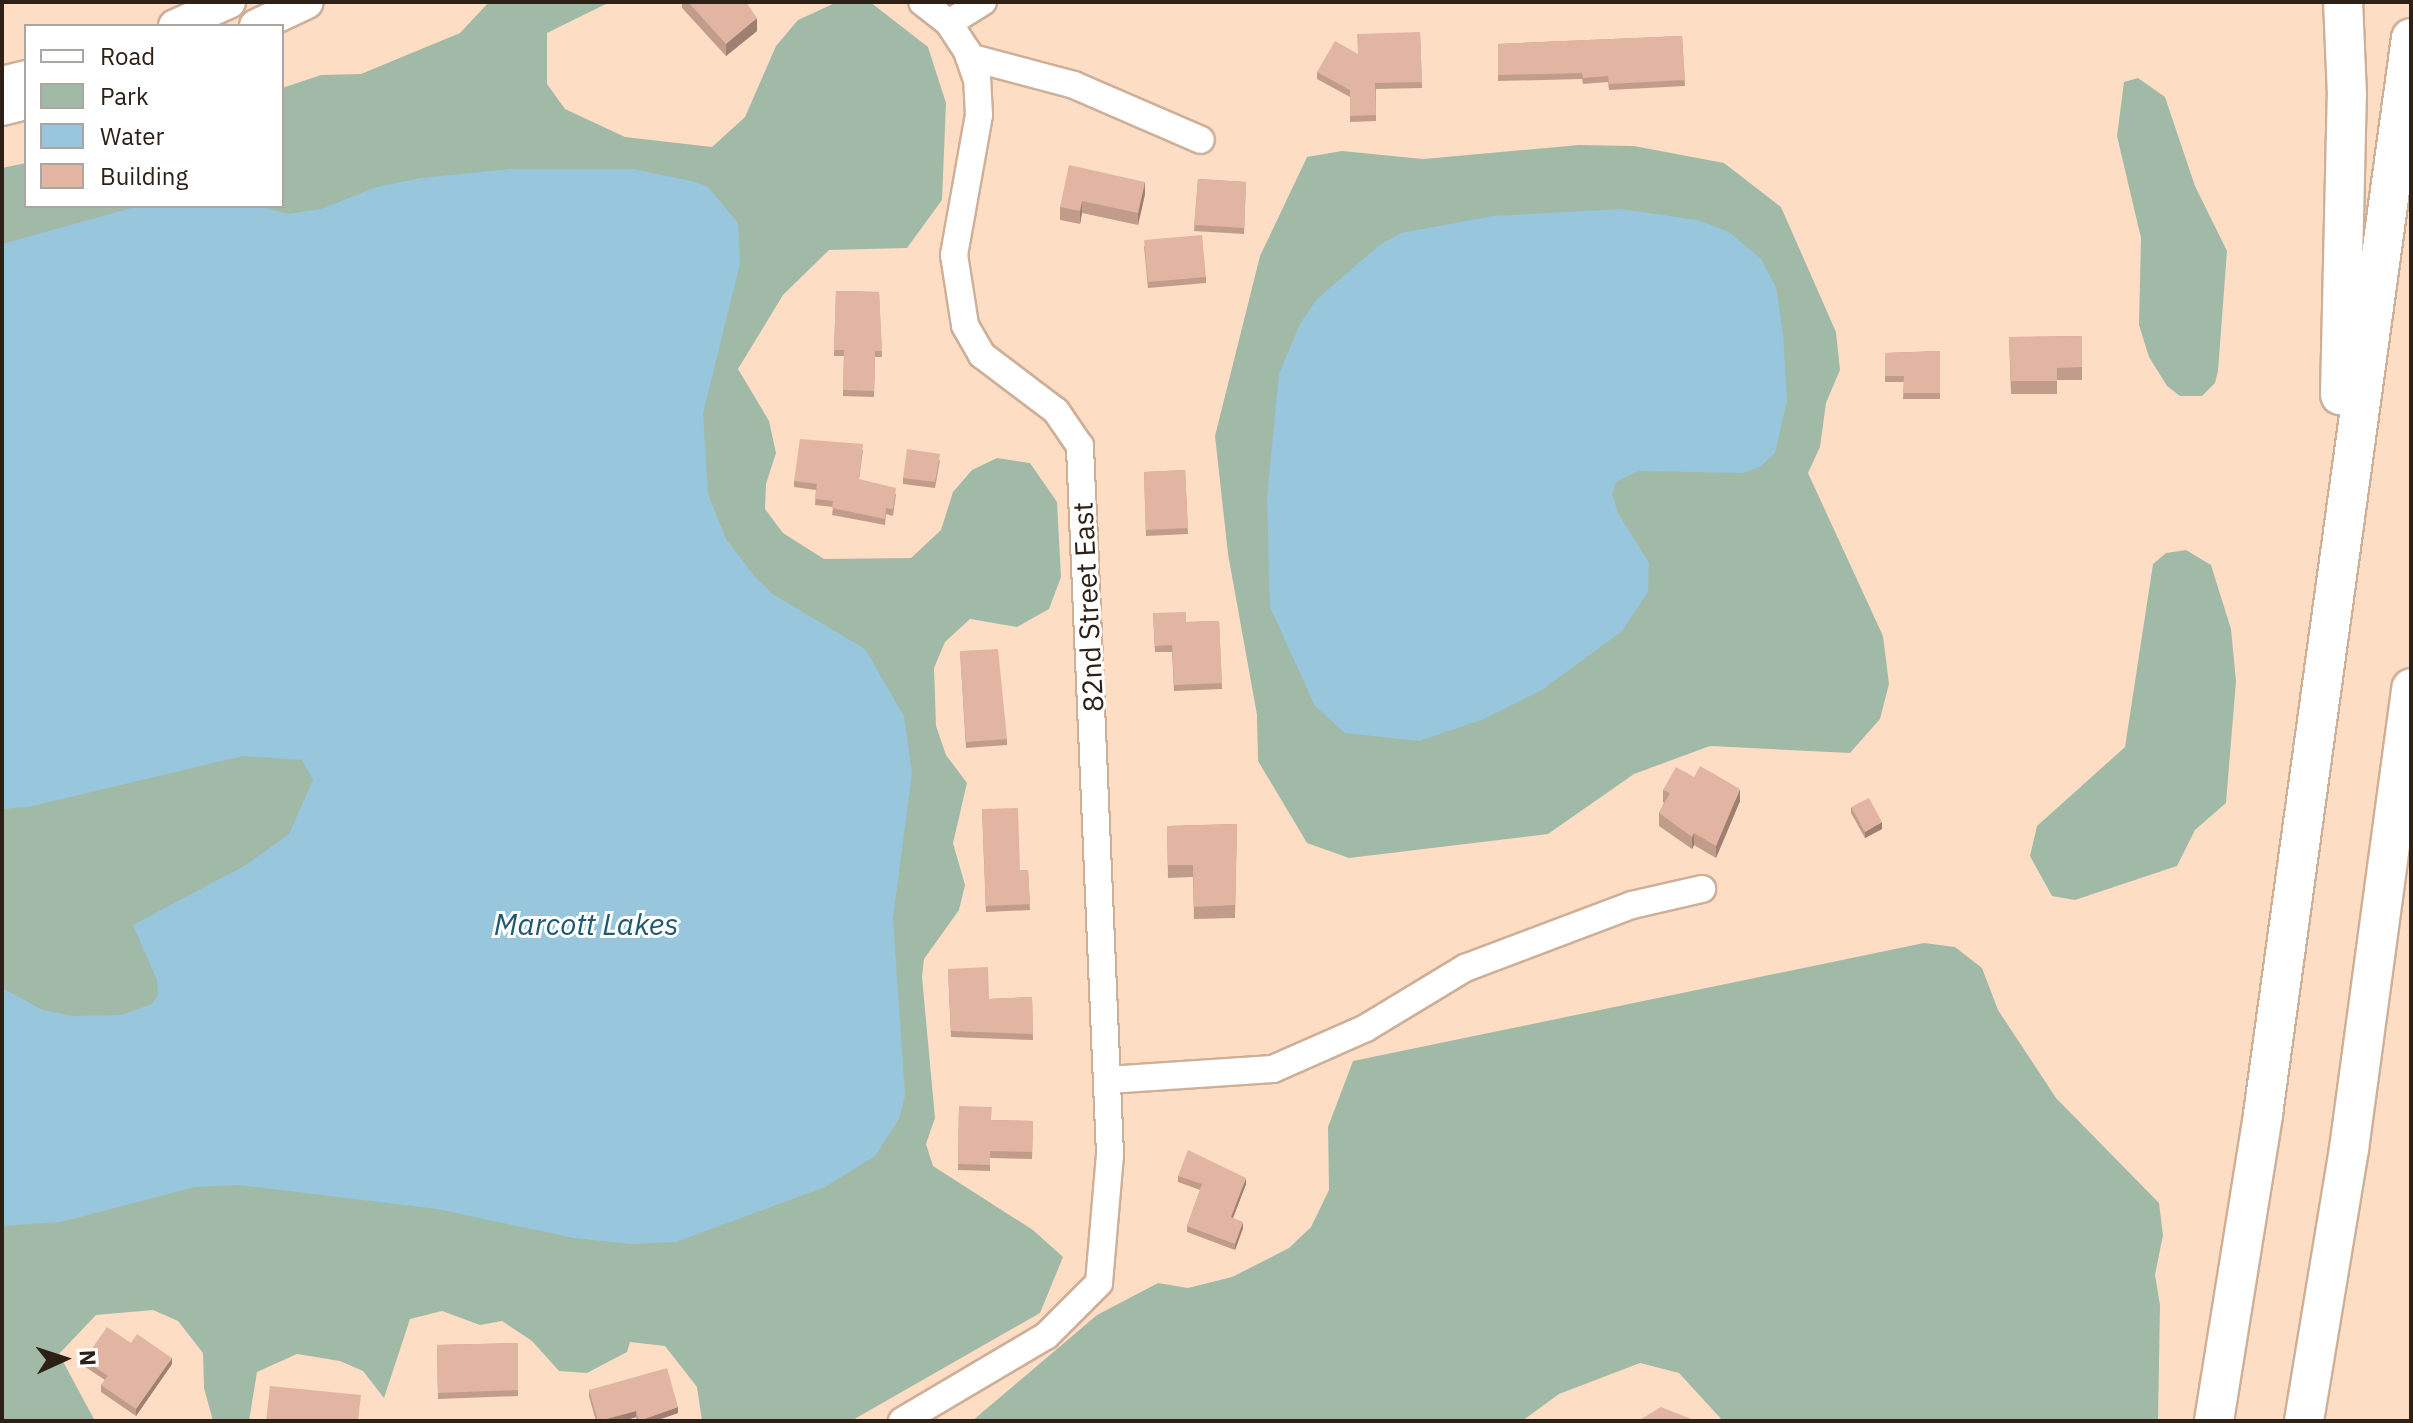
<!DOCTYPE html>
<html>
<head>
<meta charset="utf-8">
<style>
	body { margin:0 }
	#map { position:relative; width:2413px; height:1423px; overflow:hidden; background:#feddc5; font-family:"IBM Plex Sans",sans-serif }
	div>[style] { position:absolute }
	.green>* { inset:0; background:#a1baa7 }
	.water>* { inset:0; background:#97c6dd }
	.roads { filter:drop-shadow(2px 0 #ceaf98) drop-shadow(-2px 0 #ceaf98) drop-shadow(0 2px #ceaf98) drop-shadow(0 -2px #ceaf98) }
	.minor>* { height:26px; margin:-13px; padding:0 13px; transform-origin:13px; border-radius:13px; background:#fff }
	.major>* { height:32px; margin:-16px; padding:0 16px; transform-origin:16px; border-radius:16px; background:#fff }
	.highway>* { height:38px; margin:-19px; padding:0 19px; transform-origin:19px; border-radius:19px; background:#fff }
	.wall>* { inset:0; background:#c29c8b }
	.shaded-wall>* { inset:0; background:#9e7f71 }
	.building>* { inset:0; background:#e2b5a2 }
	span { translate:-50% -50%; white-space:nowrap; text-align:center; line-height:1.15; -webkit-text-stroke:6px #fff; paint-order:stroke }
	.street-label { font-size:28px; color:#2c2017 }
	.water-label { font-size:30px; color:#1e5871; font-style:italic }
	.frame { position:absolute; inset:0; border:4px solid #2c2017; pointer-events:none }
	.legend { position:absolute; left:24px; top:24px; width:260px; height:184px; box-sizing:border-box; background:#fff; border:2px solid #aba6a2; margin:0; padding:10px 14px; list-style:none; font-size:24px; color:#2c2017 }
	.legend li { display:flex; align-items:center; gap:16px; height:40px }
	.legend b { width:40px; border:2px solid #aba6a2 }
	.north { position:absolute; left:24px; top:1319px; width:80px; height:80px; -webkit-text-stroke:6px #fff; paint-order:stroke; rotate:87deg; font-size:22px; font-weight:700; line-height:32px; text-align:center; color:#2c2017 }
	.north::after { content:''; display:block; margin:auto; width:28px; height:36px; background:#2c2017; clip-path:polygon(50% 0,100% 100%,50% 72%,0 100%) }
</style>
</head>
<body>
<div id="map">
	<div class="green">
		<i style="clip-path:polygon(489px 2px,610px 2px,547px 33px,547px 84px,565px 109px,625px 137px,712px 147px,745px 117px,776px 46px,798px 20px,835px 3px,870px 2px,928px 47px,946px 103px,942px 200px,907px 248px,829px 250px,783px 295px,738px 369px,769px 421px,776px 453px,766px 484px,765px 509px,783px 533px,824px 559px,911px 558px,941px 530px,953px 492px,972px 470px,997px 458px,1030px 463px,1057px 502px,1061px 577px,1049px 609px,1017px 627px,970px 619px,945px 642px,934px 668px,936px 726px,946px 755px,967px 783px,953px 843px,965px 885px,959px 910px,924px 959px,922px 977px,935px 1118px,926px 1144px,933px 1166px,1033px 1230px,1063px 1257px,1040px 1313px,851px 1421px,702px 1421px,697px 1387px,665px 1346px,630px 1342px,627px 1352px,587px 1373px,559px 1371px,532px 1341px,502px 1321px,480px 1325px,442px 1311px,410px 1319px,384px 1398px,363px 1371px,340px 1361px,297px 1354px,257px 1372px,249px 1421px,213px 1421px,204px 1388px,203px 1353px,178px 1321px,153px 1310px,96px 1315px,59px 1354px,95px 1421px,2px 1421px,2px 168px,26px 163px,26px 206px,282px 206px,282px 88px,321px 75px,361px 74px,460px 33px)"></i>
		<i style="clip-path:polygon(2138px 78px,2165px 97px,2195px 186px,2227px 251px,2218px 371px,2215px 383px,2202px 396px,2180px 396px,2167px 386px,2149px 357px,2139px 325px,2141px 238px,2117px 136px,2124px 82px)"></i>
		<i style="clip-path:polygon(1579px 145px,1634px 146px,1724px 163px,1781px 207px,1836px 332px,1840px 370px,1826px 403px,1820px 447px,1808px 473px,1883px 636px,1889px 684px,1880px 719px,1850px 753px,1710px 746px,1634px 774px,1548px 834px,1349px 858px,1307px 843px,1258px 761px,1257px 715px,1228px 554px,1215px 436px,1260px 256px,1307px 157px,1342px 151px,1423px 159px)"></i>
		<i style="clip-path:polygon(2186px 550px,2211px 565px,2231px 629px,2236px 681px,2226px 803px,2195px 830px,2177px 866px,2075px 900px,2052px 896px,2030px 856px,2037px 826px,2125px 747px,2153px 564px,2166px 553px)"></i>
		<i style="clip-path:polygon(1924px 943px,1955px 947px,1982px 968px,1998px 1010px,2056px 1098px,2159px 1203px,2163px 1235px,2155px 1275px,2160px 1305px,2158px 1421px,1723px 1421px,1679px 1373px,1640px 1363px,1559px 1394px,1522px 1421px,972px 1421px,1097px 1315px,1158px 1283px,1188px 1288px,1232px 1277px,1289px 1248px,1311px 1227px,1329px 1190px,1328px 1127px,1353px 1061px)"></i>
	</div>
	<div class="water">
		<i style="clip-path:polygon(510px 169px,634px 169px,691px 181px,708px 187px,738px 223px,740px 263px,703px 414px,708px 494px,726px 539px,755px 577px,774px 595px,865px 649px,904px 716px,912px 773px,893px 918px,905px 1095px,899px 1119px,875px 1156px,825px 1187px,676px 1242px,631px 1244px,574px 1238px,437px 1209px,239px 1185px,195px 1187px,61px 1222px,2px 1226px,2px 988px,43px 1010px,74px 1016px,122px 1015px,152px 1004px,158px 995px,157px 980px,133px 925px,246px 865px,289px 834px,313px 780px,302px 760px,243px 756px,28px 807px,2px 809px,2px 244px,139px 206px,258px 206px,288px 214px,321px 209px,377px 187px,421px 178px)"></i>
		<i style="clip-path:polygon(1621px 209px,1697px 220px,1729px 232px,1761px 259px,1776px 287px,1783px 334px,1787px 400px,1775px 453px,1760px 467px,1743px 473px,1639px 471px,1616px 482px,1612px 494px,1618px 513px,1649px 563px,1648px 592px,1622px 631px,1542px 690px,1484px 719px,1419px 741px,1345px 733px,1315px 706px,1270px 607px,1267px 498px,1279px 374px,1300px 324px,1317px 299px,1381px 244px,1401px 233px,1493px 216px)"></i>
	</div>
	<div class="roads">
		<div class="minor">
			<i style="left:949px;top:23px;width:40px;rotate:-32deg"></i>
			<i style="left:969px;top:57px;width:109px;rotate:14.9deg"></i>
			<i style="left:1074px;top:85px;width:138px;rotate:23.4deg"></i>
			<i style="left:1108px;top:1080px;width:165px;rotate:-3.8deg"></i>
			<i style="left:1273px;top:1069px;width:102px;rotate:-23.8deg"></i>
			<i style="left:1366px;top:1028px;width:116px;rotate:-31.2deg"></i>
			<i style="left:1465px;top:968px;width:178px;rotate:-20.7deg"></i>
			<i style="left:1632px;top:905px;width:72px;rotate:-12.9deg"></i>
			<i style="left:902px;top:1421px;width:167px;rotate:-30.6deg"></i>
			<i style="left:1046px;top:1336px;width:75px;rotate:-45deg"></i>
			<i style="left:1099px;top:1283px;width:129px;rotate:-85.1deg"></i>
			<i style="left:1110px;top:1154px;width:709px;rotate:-92.43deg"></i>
			<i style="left:1080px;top:446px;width:42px;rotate:-124.4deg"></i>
			<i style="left:1056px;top:411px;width:93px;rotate:-142.9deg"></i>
			<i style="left:982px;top:355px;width:34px;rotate:-120deg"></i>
			<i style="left:965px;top:325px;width:71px;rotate:-98.9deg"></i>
			<i style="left:954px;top:255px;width:142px;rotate:-79.9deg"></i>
			<i style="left:979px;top:115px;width:35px;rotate:-93deg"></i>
			<i style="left:977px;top:80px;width:31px;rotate:-109deg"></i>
			<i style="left:967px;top:51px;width:33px;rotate:-123deg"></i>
			<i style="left:949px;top:23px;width:34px;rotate:-142deg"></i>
		</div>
		<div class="major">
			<i style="left:175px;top:26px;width:59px;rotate:-24deg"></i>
			<i style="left:256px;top:26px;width:56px;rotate:-25.2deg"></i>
			<i style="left:2px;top:83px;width:25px;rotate:-14deg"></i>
			<i style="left:2px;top:109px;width:25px;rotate:-14deg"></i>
		</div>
		<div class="highway">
			<i style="left:2340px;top:395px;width:299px;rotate:-88.7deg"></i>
			<i style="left:2347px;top:96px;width:94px;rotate:-92.4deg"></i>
			<i style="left:2214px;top:1421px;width:311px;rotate:-80.9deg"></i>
			<i style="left:2263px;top:1114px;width:1086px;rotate:-82.17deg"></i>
			<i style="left:2304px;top:1421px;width:276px;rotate:-80.6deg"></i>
			<i style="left:2349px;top:1149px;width:465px;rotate:-82.3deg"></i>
		</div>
	</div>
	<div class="wall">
		<i style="clip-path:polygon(682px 2px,746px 2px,757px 31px,726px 56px,682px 8px)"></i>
		<i style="clip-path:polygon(1420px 32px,1422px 88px,1376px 89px,1376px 121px,1350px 122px,1350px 97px,1317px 79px,1317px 72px,1358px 54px)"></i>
		<i style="clip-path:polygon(1682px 36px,1685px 86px,1609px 90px,1608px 82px,1583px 84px,1582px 79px,1498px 81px,1498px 44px)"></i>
		<i style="clip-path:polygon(1198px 179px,1246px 182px,1244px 234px,1194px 231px)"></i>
		<i style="clip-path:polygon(1145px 182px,1145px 194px,1138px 225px,1082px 213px,1080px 224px,1060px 220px,1060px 207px)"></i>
		<i style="clip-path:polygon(1144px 246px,1206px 277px,1206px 283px,1148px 288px)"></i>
		<i style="clip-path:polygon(836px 291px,879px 292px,882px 357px,875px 357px,874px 397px,843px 396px,844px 356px,834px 356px)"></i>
		<i style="clip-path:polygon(2082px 336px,2082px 380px,2057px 380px,2057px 394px,2011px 394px,2009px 337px)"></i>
		<i style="clip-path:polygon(1940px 351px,1940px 399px,1903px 399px,1904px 382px,1885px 382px,1885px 353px)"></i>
		<i style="clip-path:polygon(863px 450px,859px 480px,896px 494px,893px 516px,886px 514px,885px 525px,832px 515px,833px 507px,815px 505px,816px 490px,794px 487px,794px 481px)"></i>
		<i style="clip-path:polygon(940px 460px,935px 488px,903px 484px,903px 478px)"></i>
		<i style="clip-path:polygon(1185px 470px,1188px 534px,1146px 536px,1144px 472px)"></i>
		<i style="clip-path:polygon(1153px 613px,1186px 622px,1219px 621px,1222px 689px,1174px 691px,1172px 652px,1155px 652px)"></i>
		<i style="clip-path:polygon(960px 651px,1007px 739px,1007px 745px,966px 748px)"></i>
		<i style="clip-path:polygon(1663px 790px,1740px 801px,1716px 858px,1694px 845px,1692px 849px,1659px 826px,1659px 813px,1664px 803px,1663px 802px)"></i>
		<i style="clip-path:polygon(1851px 807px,1882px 829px,1865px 838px,1851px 813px)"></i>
		<i style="clip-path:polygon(982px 809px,1020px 870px,1028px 870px,1030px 910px,986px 912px)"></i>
		<i style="clip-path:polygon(1237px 824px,1235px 918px,1194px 919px,1193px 877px,1168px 878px,1167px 826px)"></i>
		<i style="clip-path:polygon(948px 969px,989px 999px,1032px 997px,1033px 1040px,951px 1037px)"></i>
		<i style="clip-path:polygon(959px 1106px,991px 1120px,1033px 1121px,1032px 1159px,990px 1158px,990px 1171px,958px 1170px)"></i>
		<i style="clip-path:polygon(1178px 1176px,1246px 1184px,1233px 1218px,1243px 1228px,1235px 1250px,1187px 1232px,1187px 1226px,1200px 1190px,1178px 1182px)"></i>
		<i style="clip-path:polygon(131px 1343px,172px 1364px,136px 1416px,101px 1392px,101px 1385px,105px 1380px,84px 1366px,84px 1360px)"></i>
		<i style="clip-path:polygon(518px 1343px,518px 1396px,438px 1399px,437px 1345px)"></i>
		<i style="clip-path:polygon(589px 1390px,678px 1413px,655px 1421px,637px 1421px,636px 1417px,623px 1421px,596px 1421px,589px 1396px)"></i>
	</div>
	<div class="shaded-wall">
		<i style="clip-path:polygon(757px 18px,757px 31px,726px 56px,726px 44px)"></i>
		<i style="clip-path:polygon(1145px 182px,1145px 194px,1138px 225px,1138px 213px)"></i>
		<i style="clip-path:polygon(1082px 201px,1082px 213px,1080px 224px,1080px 211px)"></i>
		<i style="clip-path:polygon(1740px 789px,1740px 801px,1716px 858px,1716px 846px)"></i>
		<i style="clip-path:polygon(1882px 822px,1882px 829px,1865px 838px,1865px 832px)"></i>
		<i style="clip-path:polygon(1694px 833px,1694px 845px,1692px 849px,1692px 837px)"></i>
		<i style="clip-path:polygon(1246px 1178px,1246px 1184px,1231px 1223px,1231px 1217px)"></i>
		<i style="clip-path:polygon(1243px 1222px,1243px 1228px,1235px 1250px,1235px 1244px)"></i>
		<i style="clip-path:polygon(172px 1358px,172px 1364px,136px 1416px,136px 1409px)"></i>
		<i style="clip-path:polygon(678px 1407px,678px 1413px,655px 1421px,639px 1421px)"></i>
		<i style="clip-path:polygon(636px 1411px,636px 1417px,623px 1421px,601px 1421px)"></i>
	</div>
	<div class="building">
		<i style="clip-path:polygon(688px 2px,746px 2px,757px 18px,726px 44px)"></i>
		<i style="clip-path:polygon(1420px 32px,1422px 82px,1375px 83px,1376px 115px,1350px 116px,1350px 90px,1317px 72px,1335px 41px,1358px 54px,1357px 34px)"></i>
		<i style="clip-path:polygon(1682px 36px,1685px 80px,1609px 84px,1608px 76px,1583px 78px,1582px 73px,1498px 75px,1498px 44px)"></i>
		<i style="clip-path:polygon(1069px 165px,1145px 182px,1138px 213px,1082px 201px,1080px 211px,1060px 207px)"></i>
		<i style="clip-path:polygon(1198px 179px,1246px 182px,1244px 228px,1194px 225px)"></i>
		<i style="clip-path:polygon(1202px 235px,1206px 277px,1148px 282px,1144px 240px)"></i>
		<i style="clip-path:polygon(836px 291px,879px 292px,882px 351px,875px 351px,874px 391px,843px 390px,844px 350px,834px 350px)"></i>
		<i style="clip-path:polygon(2082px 336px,2082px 367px,2057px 368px,2057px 381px,2011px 381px,2009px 337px)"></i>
		<i style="clip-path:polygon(1940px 351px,1940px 393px,1903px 393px,1904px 376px,1885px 376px,1885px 353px)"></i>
		<i style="clip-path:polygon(800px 439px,863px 444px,859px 479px,896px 488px,893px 509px,886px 508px,885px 519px,832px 508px,833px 501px,815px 499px,817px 484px,794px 481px)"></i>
		<i style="clip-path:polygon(907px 449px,940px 454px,935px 482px,903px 478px)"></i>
		<i style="clip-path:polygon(1185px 470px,1188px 528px,1146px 530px,1144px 472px)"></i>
		<i style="clip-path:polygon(1186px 612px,1186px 622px,1219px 621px,1222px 683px,1174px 685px,1172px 645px,1155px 646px,1153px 613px)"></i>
		<i style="clip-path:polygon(998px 649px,1007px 739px,966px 742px,960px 651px)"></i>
		<i style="clip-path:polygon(1700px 766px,1740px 789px,1716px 846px,1694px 833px,1692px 837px,1659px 813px,1670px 793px,1663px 790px,1676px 767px,1694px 777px)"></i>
		<i style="clip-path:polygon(1869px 798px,1882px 822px,1865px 832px,1851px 807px)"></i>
		<i style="clip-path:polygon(1018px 808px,1020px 870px,1028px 870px,1030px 904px,986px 906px,982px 809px)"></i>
		<i style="clip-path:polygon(1237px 824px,1235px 905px,1194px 907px,1193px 865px,1168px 865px,1167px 826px)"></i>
		<i style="clip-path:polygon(988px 967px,989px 999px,1032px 997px,1033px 1034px,951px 1031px,948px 969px)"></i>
		<i style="clip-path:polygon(959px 1106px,992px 1107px,991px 1120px,1033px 1121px,1032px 1152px,990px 1151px,990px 1165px,958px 1164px)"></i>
		<i style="clip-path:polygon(1188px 1150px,1246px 1178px,1231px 1217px,1243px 1222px,1235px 1244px,1187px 1226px,1202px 1184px,1178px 1176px)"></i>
		<i style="clip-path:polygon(107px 1327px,131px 1343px,137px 1334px,172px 1358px,136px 1409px,101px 1385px,108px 1376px,84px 1360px)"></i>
		<i style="clip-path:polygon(518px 1343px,518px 1390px,438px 1393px,437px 1345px)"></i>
		<i style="clip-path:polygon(667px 1368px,678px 1407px,639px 1421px,636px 1411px,598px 1421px,589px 1390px)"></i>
		<i style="clip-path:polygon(270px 1386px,361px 1395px,358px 1421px,266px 1421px)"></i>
		<i style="clip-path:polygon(1661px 1407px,1696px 1421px,1638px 1421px)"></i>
	</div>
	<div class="street-label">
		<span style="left:1088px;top:607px;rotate:-93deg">82nd Street East</span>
	</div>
	<div class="water-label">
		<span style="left:586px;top:924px">Marcott Lakes</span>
	</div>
	<div class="frame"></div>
	<ul class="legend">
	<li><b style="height:10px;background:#fff"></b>Road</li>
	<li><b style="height:22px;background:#a1baa7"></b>Park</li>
	<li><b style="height:22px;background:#97c6dd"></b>Water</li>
	<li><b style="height:22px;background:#e2b5a2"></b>Building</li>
	</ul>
	<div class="north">N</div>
</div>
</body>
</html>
